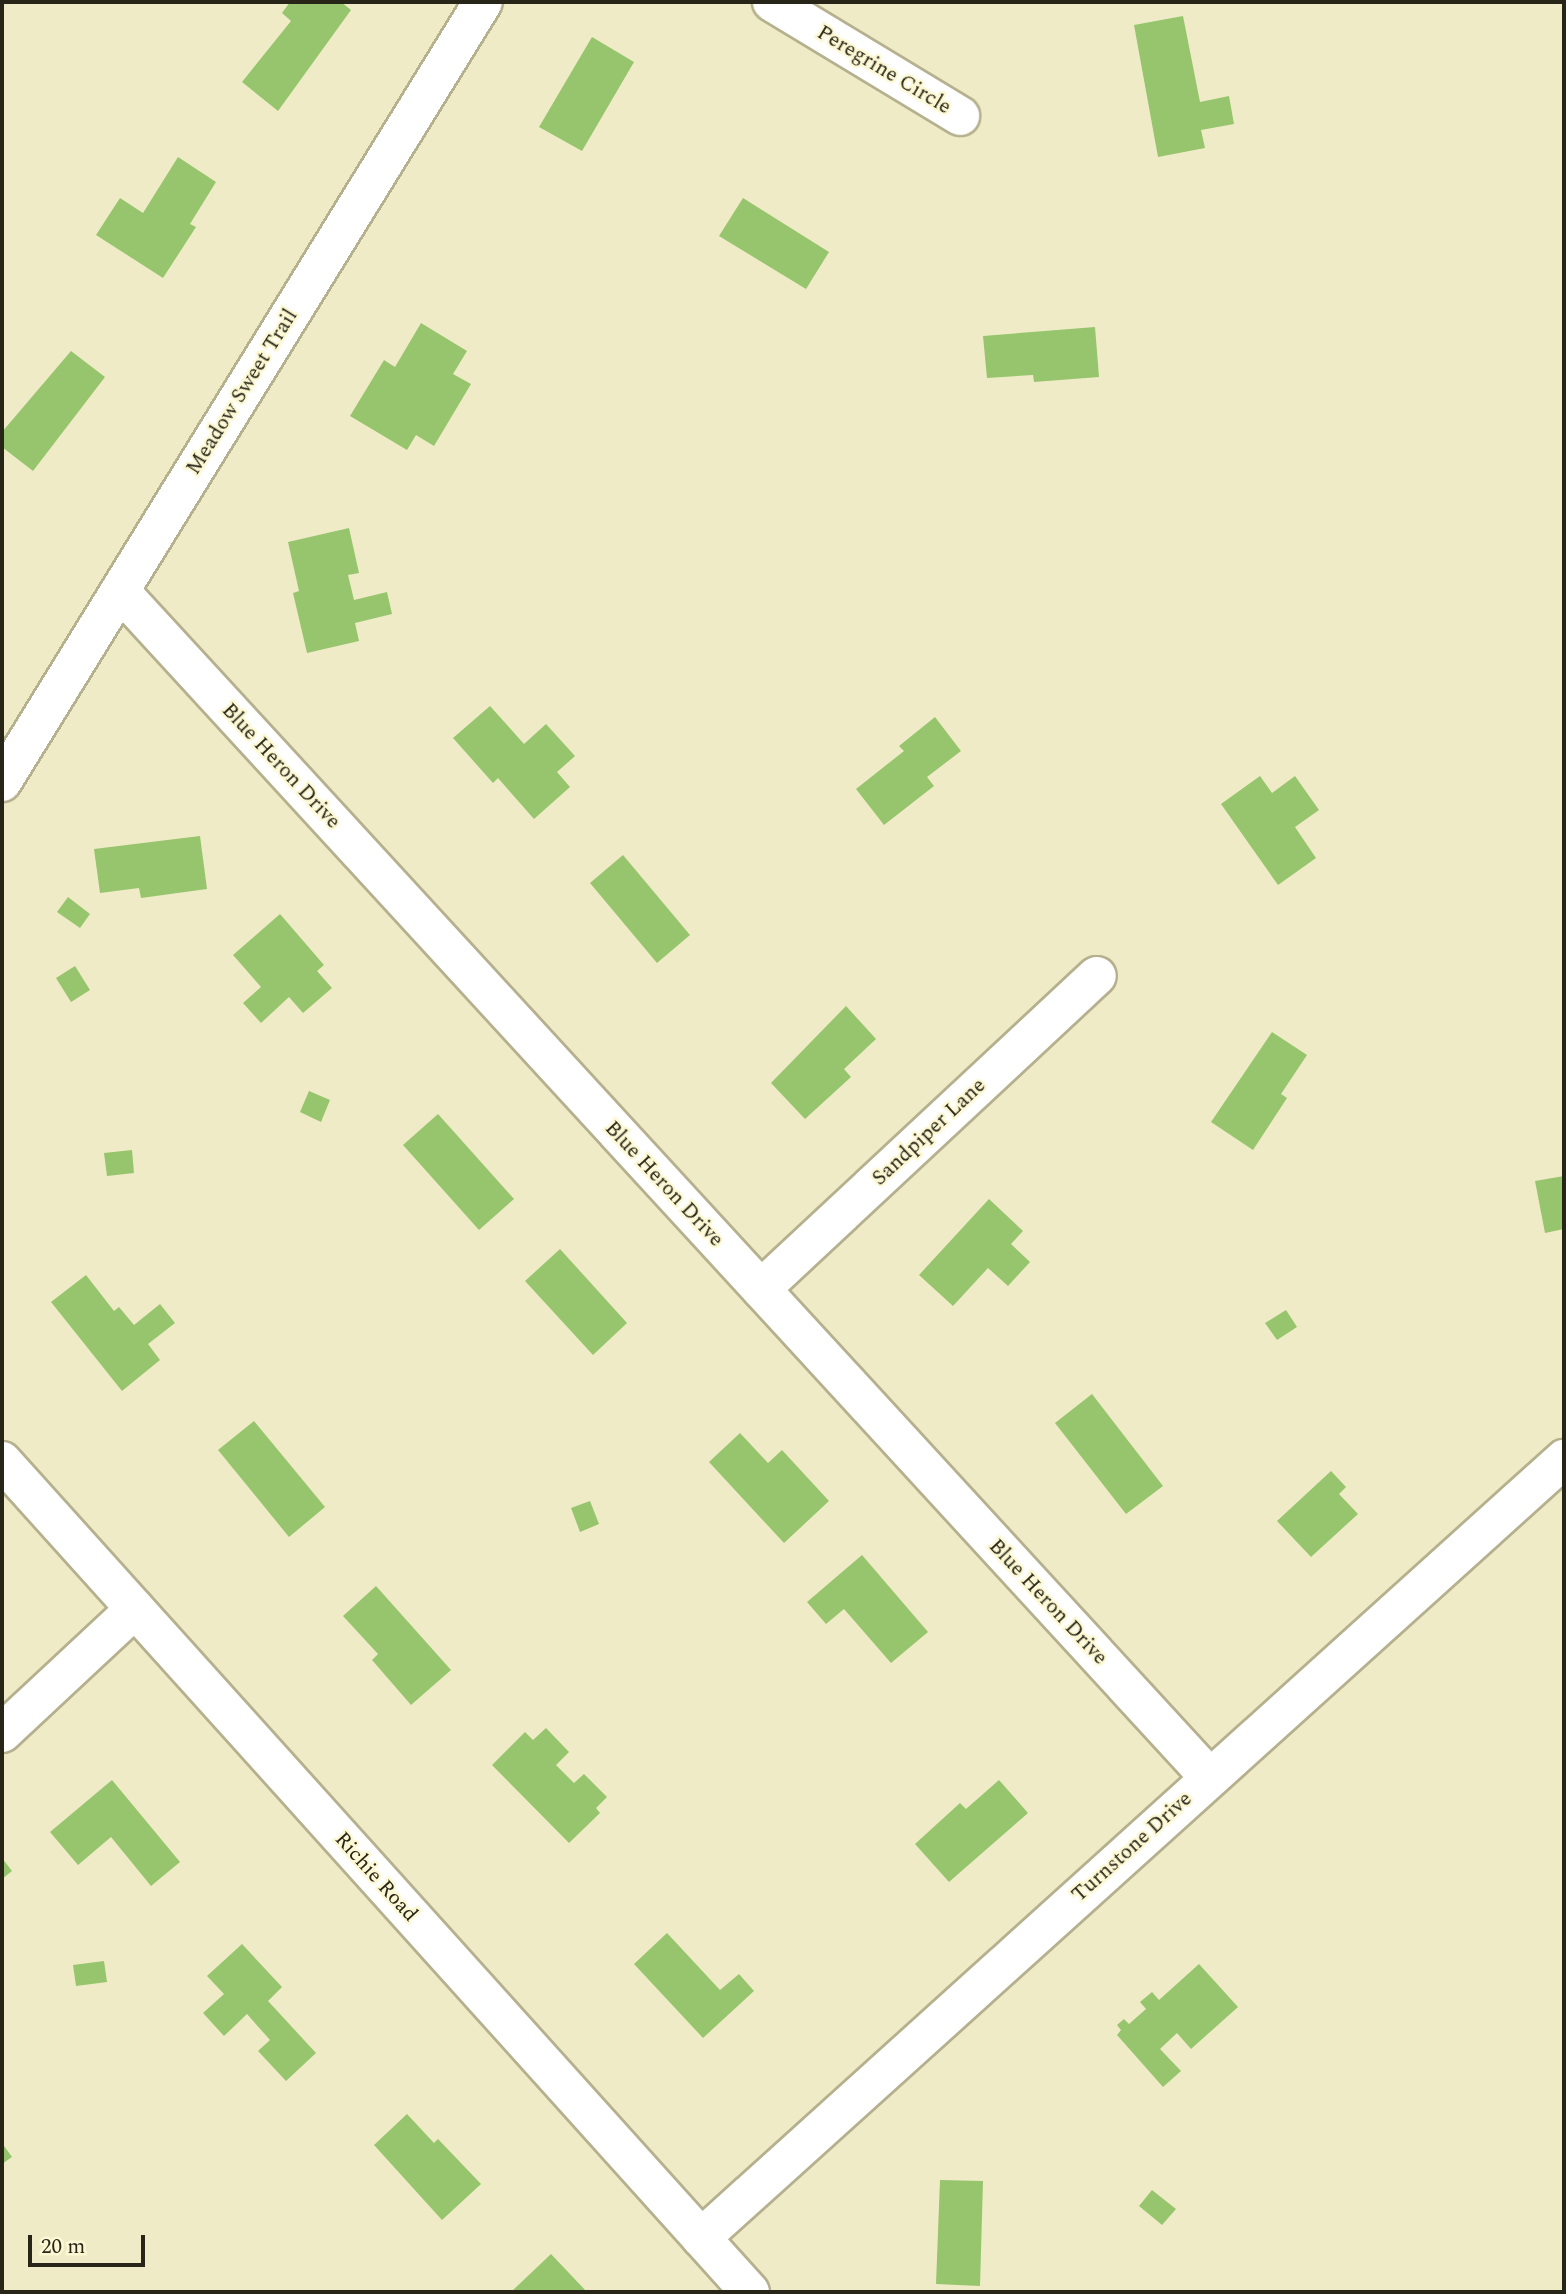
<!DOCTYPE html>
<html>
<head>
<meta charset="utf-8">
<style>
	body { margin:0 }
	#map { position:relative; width:1566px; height:2294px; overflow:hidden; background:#f0ebc7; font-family:Spectral,serif }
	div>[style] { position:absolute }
	.building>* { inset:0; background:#96c56d }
	.roads { filter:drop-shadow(2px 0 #b5b08e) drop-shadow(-2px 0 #b5b08e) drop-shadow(0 2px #b5b08e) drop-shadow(0 -2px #b5b08e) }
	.minor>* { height:38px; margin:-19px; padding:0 19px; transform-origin:19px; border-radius:19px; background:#fff }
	span { translate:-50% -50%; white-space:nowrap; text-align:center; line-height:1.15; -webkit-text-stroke:5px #fdf8d4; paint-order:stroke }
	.street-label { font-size:21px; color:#272518 }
	.frame { position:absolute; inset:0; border:4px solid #272518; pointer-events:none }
	.scale { position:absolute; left:28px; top:2235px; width:117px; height:32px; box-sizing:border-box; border:4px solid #272518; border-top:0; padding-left:9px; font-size:21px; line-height:24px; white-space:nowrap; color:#272518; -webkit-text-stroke:5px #fdf8d4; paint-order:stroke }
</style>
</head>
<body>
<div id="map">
	<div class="building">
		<i style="clip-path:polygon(290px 2px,341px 2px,351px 10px,278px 111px,242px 82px,291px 21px,282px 13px)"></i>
		<i style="clip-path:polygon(1183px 16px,1200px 102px,1229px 96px,1234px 124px,1201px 130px,1205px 148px,1158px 157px,1134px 25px)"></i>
		<i style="clip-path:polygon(592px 37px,634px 62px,582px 151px,539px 127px)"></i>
		<i style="clip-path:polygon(178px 157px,216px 182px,190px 224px,196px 227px,163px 278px,96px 235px,120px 198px,143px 213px)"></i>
		<i style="clip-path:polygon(743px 198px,829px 252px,806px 289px,719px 236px)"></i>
		<i style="clip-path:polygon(421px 323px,467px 351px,453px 374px,471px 384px,434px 446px,416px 435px,407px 450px,350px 416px,384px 360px,395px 367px)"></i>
		<i style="clip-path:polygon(1095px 327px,1099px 377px,1034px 382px,1033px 375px,987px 378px,983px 336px)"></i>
		<i style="clip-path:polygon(71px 351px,105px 377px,33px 471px,2px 447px,2px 432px)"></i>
		<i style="clip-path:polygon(349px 528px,359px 573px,348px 575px,354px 600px,387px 592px,392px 614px,355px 623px,359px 641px,307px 653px,293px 593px,299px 591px,288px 542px)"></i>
		<i style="clip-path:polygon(490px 706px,524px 744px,546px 724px,575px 756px,557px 772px,570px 787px,534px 819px,498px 778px,493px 783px,453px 738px)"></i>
		<i style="clip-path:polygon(935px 717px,961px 751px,927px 777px,934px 786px,884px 825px,856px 789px,904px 751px,899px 746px)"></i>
		<i style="clip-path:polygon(1260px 776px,1272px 793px,1295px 776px,1319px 810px,1295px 827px,1316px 858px,1278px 885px,1221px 804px)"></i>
		<i style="clip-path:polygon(200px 836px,207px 889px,141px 898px,139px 888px,100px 893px,94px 849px)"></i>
		<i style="clip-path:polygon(623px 855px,690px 935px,657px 963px,590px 883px)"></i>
		<i style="clip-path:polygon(68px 897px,90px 914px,80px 928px,57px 912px)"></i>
		<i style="clip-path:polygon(280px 914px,324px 965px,317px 971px,332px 988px,303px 1013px,289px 997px,261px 1023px,243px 1003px,261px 987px,233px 955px)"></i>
		<i style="clip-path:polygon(75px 966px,90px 990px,71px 1002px,56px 978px)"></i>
		<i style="clip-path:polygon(846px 1006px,876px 1039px,844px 1069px,851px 1077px,805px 1119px,771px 1083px)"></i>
		<i style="clip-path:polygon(1272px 1032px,1307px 1055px,1281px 1094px,1287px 1098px,1253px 1150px,1211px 1122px)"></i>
		<i style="clip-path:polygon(309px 1091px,330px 1100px,321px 1122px,300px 1112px)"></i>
		<i style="clip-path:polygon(438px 1114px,514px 1199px,479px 1230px,403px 1145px)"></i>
		<i style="clip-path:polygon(132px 1150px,134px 1173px,107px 1176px,104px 1153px)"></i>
		<i style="clip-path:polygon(1564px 1176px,1564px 1229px,1545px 1233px,1535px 1181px)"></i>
		<i style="clip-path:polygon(989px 1199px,1023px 1231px,1011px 1244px,1030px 1262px,1008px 1286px,988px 1268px,953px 1306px,919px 1275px)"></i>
		<i style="clip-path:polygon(560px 1249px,627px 1323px,593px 1355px,525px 1281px)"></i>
		<i style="clip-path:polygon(86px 1275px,114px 1311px,119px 1307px,134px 1325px,160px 1304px,175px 1323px,148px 1344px,160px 1360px,122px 1391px,51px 1302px)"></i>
		<i style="clip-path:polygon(1286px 1310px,1297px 1327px,1277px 1340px,1265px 1323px)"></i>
		<i style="clip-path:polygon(1092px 1394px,1163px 1486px,1126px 1514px,1055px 1423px)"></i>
		<i style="clip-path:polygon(254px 1421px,325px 1507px,289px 1537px,218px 1450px)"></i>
		<i style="clip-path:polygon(740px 1433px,768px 1463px,782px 1450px,829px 1501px,784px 1543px,709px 1462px)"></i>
		<i style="clip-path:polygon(1331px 1471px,1346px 1487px,1339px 1494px,1358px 1514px,1311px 1557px,1277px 1521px)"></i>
		<i style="clip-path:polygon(590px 1501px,599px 1524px,580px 1532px,571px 1508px)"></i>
		<i style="clip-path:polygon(862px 1555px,928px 1632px,891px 1663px,844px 1609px,826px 1624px,807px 1602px)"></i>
		<i style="clip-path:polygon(376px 1586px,451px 1670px,411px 1705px,372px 1660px,378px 1654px,343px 1616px)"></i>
		<i style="clip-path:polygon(546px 1728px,569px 1752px,556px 1765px,574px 1783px,584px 1774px,607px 1797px,596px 1808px,600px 1813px,569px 1843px,492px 1765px,525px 1732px,533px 1740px)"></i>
		<i style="clip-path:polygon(112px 1780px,180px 1862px,151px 1886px,111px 1837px,78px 1865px,50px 1832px)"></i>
		<i style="clip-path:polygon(999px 1780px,1028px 1813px,949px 1882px,915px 1844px,960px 1803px,966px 1809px)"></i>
		<i style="clip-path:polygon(2px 1858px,12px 1871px,2px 1879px)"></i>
		<i style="clip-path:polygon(667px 1933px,720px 1990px,739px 1974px,754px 1991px,703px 2038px,634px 1964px)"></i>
		<i style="clip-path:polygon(242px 1944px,282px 1987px,268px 2001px,316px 2053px,286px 2081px,258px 2051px,270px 2040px,247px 2014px,224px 2036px,203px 2013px,224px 1994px,207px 1976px)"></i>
		<i style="clip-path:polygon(104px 1961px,107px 1982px,76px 1986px,73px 1965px)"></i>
		<i style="clip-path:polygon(1199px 1964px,1238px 2007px,1191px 2049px,1177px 2033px,1160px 2049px,1181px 2071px,1163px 2087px,1117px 2035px,1121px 2030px,1117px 2025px,1124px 2019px,1129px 2024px,1146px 2009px,1140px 2002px,1152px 1992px,1159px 2000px)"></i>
		<i style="clip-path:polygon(407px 2114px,434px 2143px,438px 2139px,481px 2184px,442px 2220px,374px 2145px)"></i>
		<i style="clip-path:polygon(2px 2143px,12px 2157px,2px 2164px)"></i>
		<i style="clip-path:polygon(940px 2180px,983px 2181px,980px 2286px,936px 2284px)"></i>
		<i style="clip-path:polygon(1152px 2190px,1176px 2209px,1162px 2225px,1139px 2206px)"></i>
		<i style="clip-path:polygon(551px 2254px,587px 2292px,511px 2292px)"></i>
	</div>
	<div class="roads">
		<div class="minor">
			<i style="left:772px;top:2px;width:220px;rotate:31.2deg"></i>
			<i style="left:120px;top:591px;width:1610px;rotate:47.44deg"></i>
			<i style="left:2px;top:782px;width:916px;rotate:-58.34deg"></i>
			<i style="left:761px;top:1289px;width:459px;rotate:-43deg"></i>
			<i style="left:2px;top:1461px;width:1118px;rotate:48.01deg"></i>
			<i style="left:2px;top:1733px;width:182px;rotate:-43deg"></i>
			<i style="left:701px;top:2238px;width:1163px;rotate:-42.07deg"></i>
		</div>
	</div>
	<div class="street-label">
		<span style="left:884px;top:70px;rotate:31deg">Peregrine Circle</span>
		<span style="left:242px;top:392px;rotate:-58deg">Meadow Sweet Trail</span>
		<span style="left:281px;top:766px;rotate:47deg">Blue Heron Drive</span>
		<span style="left:929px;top:1132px;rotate:-43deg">Sandpiper Lane</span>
		<span style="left:664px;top:1184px;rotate:47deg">Blue Heron Drive</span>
		<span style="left:1048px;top:1602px;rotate:47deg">Blue Heron Drive</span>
		<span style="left:1132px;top:1847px;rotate:-42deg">Turnstone Drive</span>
		<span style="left:376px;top:1877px;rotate:48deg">Richie Road</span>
	</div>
	<div class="frame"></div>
	<div class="scale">20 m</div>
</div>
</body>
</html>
